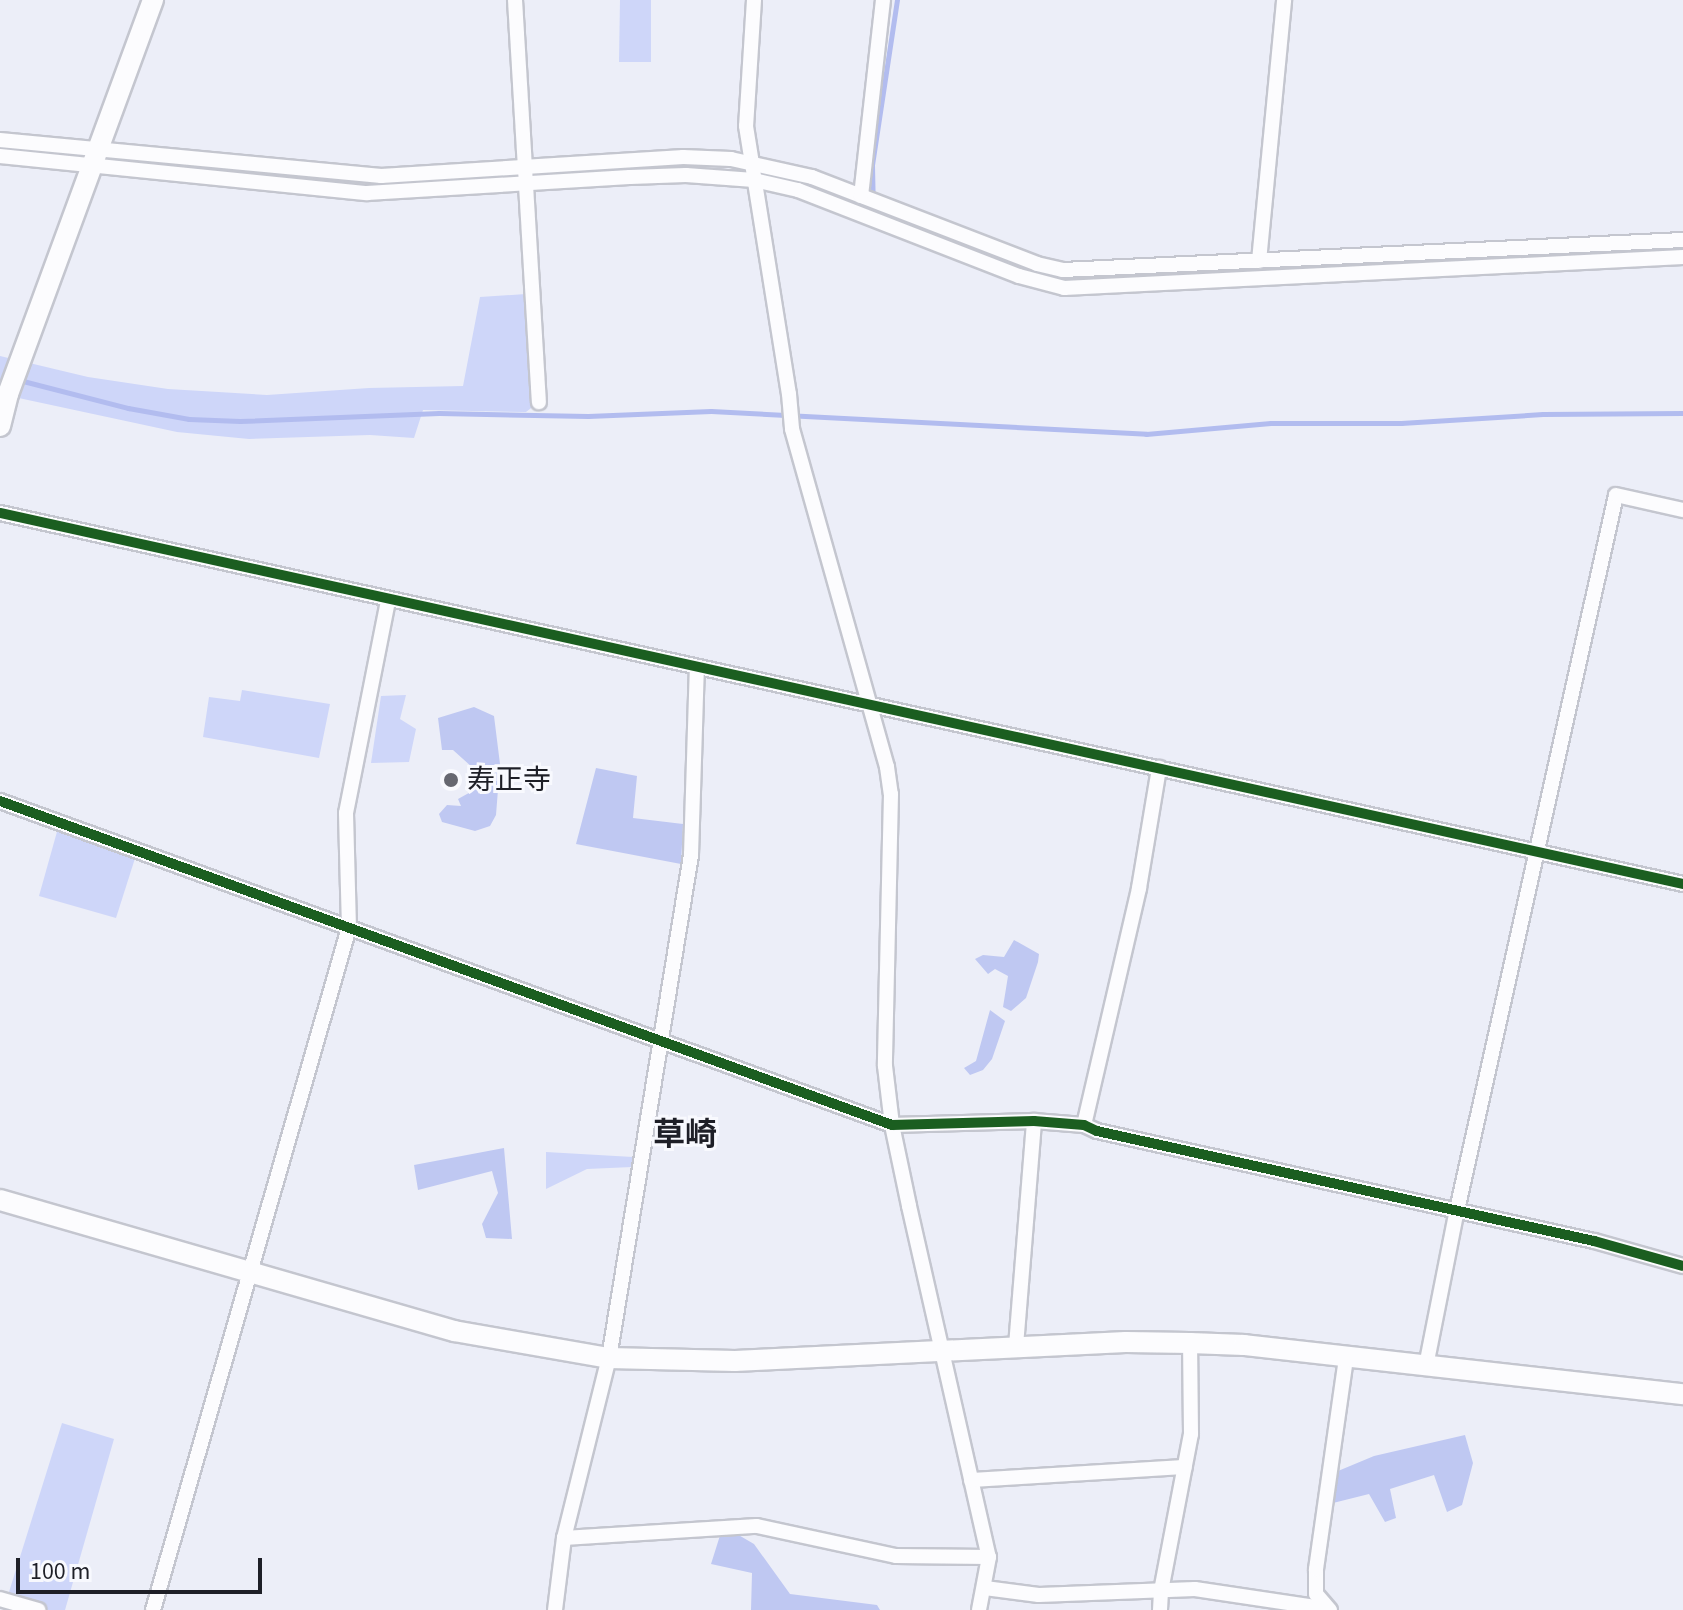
<!DOCTYPE html>
<html>
<head>
<meta charset="utf-8">
<style>
	body { margin:0 }
	#map { position:relative; width:1683px; height:1610px; overflow:hidden; background:#eceef8; font-family:"Source Sans 3","Noto Sans JP",sans-serif }
	div>[style] { position:absolute }
	.green>* { inset:0; background:#ced6f9 }
	.forest>* { inset:0; background:#bfc8f2 }
	.stream>* { height:5px; margin:-2.5px; padding:0 2.5px; transform-origin:2.5px; border-radius:2.5px; background:#b2bcef }
	.roads { filter:drop-shadow(2px 0 #c4c6cf) drop-shadow(-2px 0 #c4c6cf) drop-shadow(0 2px #c4c6cf) drop-shadow(0 -2px #c4c6cf) }
	.street>* { height:14px; margin:-7px; padding:0 7px; transform-origin:7px; border-radius:7px; background:#fcfcfe }
	.secondary>* { height:20px; margin:-10px; padding:0 10px; transform-origin:10px; border-radius:10px; background:#fcfcfe }
	.cycleway>* { height:10px; margin:-5px; padding:0 5px; transform-origin:5px; border-radius:5px; background:#1b5e20 }
	.dots>* { width:22px; height:22px; translate:-50% -50%; box-sizing:border-box; border:4px solid #f8f9fe; border-radius:50% }
	span { translate:-50% -50%; white-space:nowrap; text-align:center; line-height:1.15; -webkit-text-stroke:6px #f8f9fe; paint-order:stroke }
	.poi-label { font-size:28px; color:#1e1f27 }
	.left { translate:0 -50%; text-align:left }
	.quarter-label { font-size:32px; color:#1e1f27; font-weight:700 }
	.scale { position:absolute; left:16px; top:1558px; width:246px; height:36px; box-sizing:border-box; border:4px solid #1e1f27; border-top:0; padding-left:10px; font-size:24px; line-height:28px; white-space:nowrap; color:#1e1f27; -webkit-text-stroke:6px #f8f9fe; paint-order:stroke }
</style>
</head>
<body>
<div id="map">
	<div class="green">
		<i style="clip-path:polygon(620px 0,651px 0,651px 62px,619px 62px)"></i>
		<i style="clip-path:polygon(526px 294px,539px 402px,526px 412px,423px 410px,414px 438px,370px 435px,249px 439px,177px 432px,0 394px,0 356px,88px 377px,168px 389px,267px 395px,369px 388px,463px 386px,480px 297px)"></i>
		<i style="clip-path:polygon(242px 690px,330px 704px,319px 758px,203px 737px,209px 697px,240px 701px)"></i>
		<i style="clip-path:polygon(406px 695px,400px 719px,416px 729px,409px 762px,371px 763px,381px 696px)"></i>
		<i style="clip-path:polygon(60px 821px,137px 852px,116px 918px,39px 896px)"></i>
		<i style="clip-path:polygon(546px 1152px,633px 1157px,632px 1167px,587px 1169px,546px 1189px)"></i>
		<i style="clip-path:polygon(62px 1423px,114px 1439px,65px 1610px,48px 1610px,9px 1592px)"></i>
	</div>
	<div class="forest">
		<i style="clip-path:polygon(474px 707px,494px 716px,500px 764px,496px 815px,490px 826px,475px 831px,442px 822px,439px 814px,447px 805px,461px 806px,458px 799px,476px 789px,482px 776px,453px 750px,442px 750px,438px 718px)"></i>
		<i style="clip-path:polygon(596px 768px,637px 776px,633px 818px,683px 824px,681px 864px,576px 844px)"></i>
		<i style="clip-path:polygon(1014px 940px,1039px 954px,1038px 962px,1026px 998px,1011px 1011px,1003px 1007px,1008px 976px,995px 969px,988px 974px,975px 959px,983px 955px,1004px 957px)"></i>
		<i style="clip-path:polygon(990px 1010px,1005px 1021px,992px 1059px,983px 1070px,970px 1075px,964px 1068px,976px 1061px)"></i>
		<i style="clip-path:polygon(504px 1148px,512px 1239px,486px 1238px,482px 1224px,498px 1193px,492px 1171px,418px 1190px,414px 1165px)"></i>
		<i style="clip-path:polygon(1465px 1435px,1473px 1463px,1462px 1505px,1447px 1512px,1434px 1475px,1390px 1489px,1396px 1518px,1385px 1522px,1369px 1494px,1325px 1505px,1338px 1471px,1374px 1456px)"></i>
		<i style="clip-path:polygon(723px 1526px,754px 1544px,790px 1594px,877px 1605px,880px 1610px,751px 1610px,752px 1573px,711px 1564px)"></i>
	</div>
	<div class="stream">
		<i style="left:197px;top:166px;width:154px;rotate:5.2deg"></i>
		<i style="left:631px;top:167px;width:118px;rotate:2.4deg"></i>
		<i style="left:771px;top:175px;width:61px;rotate:16.1deg"></i>
		<i style="left:830px;top:192px;width:40px;rotate:26.6deg"></i>
		<i style="left:400px;top:182px;width:74px;rotate:-3.9deg"></i>
		<i style="left:873px;top:213px;width:48px;rotate:-91.2deg"></i>
		<i style="left:872px;top:165px;width:167px;rotate:-81.4deg"></i>
		<i style="left:973px;top:251px;width:69px;rotate:18.7deg"></i>
		<i style="left:1038px;top:273px;width:58px;rotate:3.9deg"></i>
		<i style="left:1096px;top:277px;width:588px;rotate:-2.83deg"></i>
		<i style="left:19px;top:380px;width:113px;rotate:14.4deg"></i>
		<i style="left:128px;top:408px;width:62px;rotate:10.2deg"></i>
		<i style="left:189px;top:419px;width:51px;rotate:2.2deg"></i>
		<i style="left:240px;top:421px;width:199px;rotate:-2.3deg"></i>
		<i style="left:439px;top:413px;width:149px;rotate:1.2deg"></i>
		<i style="left:588px;top:416px;width:123px;rotate:-2.3deg"></i>
		<i style="left:711px;top:411px;width:436px;rotate:3deg"></i>
		<i style="left:1146px;top:434px;width:125px;rotate:-5deg"></i>
		<i style="left:1271px;top:423px;width:130px"></i>
		<i style="left:1401px;top:423px;width:142px;rotate:-3.6deg"></i>
		<i style="left:1543px;top:414px;width:140px;rotate:-0.4deg"></i>
	</div>
	<div class="roads">
		<div class="street">
			<i style="left:515px;top:0;width:403px;rotate:86.6deg"></i>
			<i style="left:754px;top:0;width:126px;rotate:93.6deg"></i>
			<i style="left:746px;top:126px;width:271px;rotate:80.9deg"></i>
			<i style="left:789px;top:394px;width:35px;rotate:85deg"></i>
			<i style="left:792px;top:429px;width:351px;rotate:74.3deg"></i>
			<i style="left:887px;top:767px;width:27px;rotate:82deg"></i>
			<i style="left:891px;top:794px;width:272px;rotate:91.3deg"></i>
			<i style="left:885px;top:1066px;width:59px;rotate:83.2deg"></i>
			<i style="left:892px;top:1125px;width:83px;rotate:78.1deg"></i>
			<i style="left:909px;top:1206px;width:360px;rotate:77.2deg"></i>
			<i style="left:989px;top:1557px;width:54px;rotate:100.7deg"></i>
			<i style="left:0;top:140px;width:383px;rotate:5.4deg"></i>
			<i style="left:381px;top:176px;width:303px;rotate:-3.6deg"></i>
			<i style="left:683px;top:157px;width:48px;rotate:2.4deg"></i>
			<i style="left:731px;top:159px;width:83px;rotate:12.5deg"></i>
			<i style="left:812px;top:177px;width:241px;rotate:21.1deg"></i>
			<i style="left:1037px;top:264px;width:27px;rotate:13deg"></i>
			<i style="left:1063px;top:270px;width:621px;rotate:-2.77deg"></i>
			<i style="left:0;top:156px;width:369px;rotate:5.8deg"></i>
			<i style="left:367px;top:193px;width:263px;rotate:-3.5deg"></i>
			<i style="left:630px;top:177px;width:56px;rotate:-2deg"></i>
			<i style="left:686px;top:175px;width:68px;rotate:4.2deg"></i>
			<i style="left:754px;top:180px;width:45px;rotate:12.8deg"></i>
			<i style="left:798px;top:190px;width:237px;rotate:21.3deg"></i>
			<i style="left:1019px;top:276px;width:47px;rotate:14.9deg"></i>
			<i style="left:1064px;top:288px;width:620px;rotate:-2.87deg"></i>
			<i style="left:861px;top:196px;width:197px;rotate:-83.6deg"></i>
			<i style="left:1259px;top:261px;width:262px;rotate:-84.5deg"></i>
			<i style="left:0;top:513px;width:1723px;rotate:12.43deg"></i>
			<i style="left:0;top:801px;width:949px;rotate:19.96deg"></i>
			<i style="left:892px;top:1125px;width:142px;rotate:-1.6deg"></i>
			<i style="left:1034px;top:1121px;width:50px;rotate:4.6deg"></i>
			<i style="left:1084px;top:1125px;width:14px;rotate:25deg"></i>
			<i style="left:1097px;top:1131px;width:509px;rotate:12.48deg"></i>
			<i style="left:1594px;top:1241px;width:92px;rotate:15.7deg"></i>
			<i style="left:1084px;top:1125px;width:243px;rotate:-76.9deg"></i>
			<i style="left:1139px;top:888px;width:122px;rotate:-80.5deg"></i>
			<i style="left:1016px;top:1346px;width:226px;rotate:-85.4deg"></i>
			<i style="left:1426px;top:1366px;width:159px;rotate:-78.8deg"></i>
			<i style="left:1457px;top:1210px;width:732px;rotate:-77.46deg"></i>
			<i style="left:1616px;top:495px;width:69px;rotate:12.6deg"></i>
			<i style="left:971px;top:1480px;width:214px;rotate:-3.5deg"></i>
			<i style="left:564px;top:1538px;width:193px;rotate:-3.6deg"></i>
			<i style="left:757px;top:1526px;width:142px;rotate:12.2deg"></i>
			<i style="left:896px;top:1556px;width:93px;rotate:0.6deg"></i>
			<i style="left:985px;top:1588px;width:54px;rotate:7.4deg"></i>
			<i style="left:1039px;top:1595px;width:156px;rotate:-2.2deg"></i>
			<i style="left:1195px;top:1589px;width:135px;rotate:8.5deg"></i>
			<i style="left:0;top:1599px;width:40px;rotate:16deg"></i>
			<i style="left:153px;top:1610px;width:710px;rotate:-73.97deg"></i>
			<i style="left:349px;top:928px;width:115px;rotate:-91.5deg"></i>
			<i style="left:346px;top:813px;width:217px;rotate:-78.8deg"></i>
			<i style="left:555px;top:1610px;width:73px;rotate:-82.9deg"></i>
			<i style="left:564px;top:1538px;width:186px;rotate:-76deg"></i>
			<i style="left:609px;top:1358px;width:510px;rotate:-80.74deg"></i>
			<i style="left:691px;top:855px;width:186px;rotate:-88.2deg"></i>
			<i style="left:1160px;top:1610px;width:19px;rotate:-87deg"></i>
			<i style="left:1161px;top:1591px;width:160px;rotate:-79.2deg"></i>
			<i style="left:1191px;top:1434px;width:91px;rotate:-90.6deg"></i>
			<i style="left:1330px;top:1610px;width:21px;rotate:-131deg"></i>
			<i style="left:1316px;top:1594px;width:25px;rotate:-90deg"></i>
			<i style="left:1316px;top:1569px;width:214px;rotate:-81.9deg"></i>
		</div>
		<div class="secondary">
			<i style="left:0;top:426px;width:33px;rotate:-76deg"></i>
			<i style="left:8px;top:394px;width:420px;rotate:-69.8deg"></i>
			<i style="left:0;top:1200px;width:473px;rotate:16.1deg"></i>
			<i style="left:454px;top:1331px;width:157px;rotate:9.9deg"></i>
			<i style="left:609px;top:1358px;width:126px;rotate:1.4deg"></i>
			<i style="left:735px;top:1361px;width:391px;rotate:-2.8deg"></i>
			<i style="left:1126px;top:1342px;width:64px;rotate:0.9deg"></i>
			<i style="left:1190px;top:1343px;width:54px;rotate:2.1deg"></i>
			<i style="left:1244px;top:1345px;width:442px;rotate:6.4deg"></i>
		</div>
	</div>
	<div class="cycleway">
		<i style="left:0;top:513px;width:1723px;rotate:12.43deg"></i>
		<i style="left:0;top:801px;width:949px;rotate:19.96deg"></i>
		<i style="left:892px;top:1125px;width:142px;rotate:-1.6deg"></i>
		<i style="left:1034px;top:1121px;width:50px;rotate:4.6deg"></i>
		<i style="left:1084px;top:1125px;width:14px;rotate:25deg"></i>
		<i style="left:1097px;top:1131px;width:509px;rotate:12.48deg"></i>
		<i style="left:1594px;top:1241px;width:92px;rotate:15.7deg"></i>
	</div>
	<div class="dots">
		<i style="left:451px;top:780px;background:#666770"></i>
	</div>
	<div class="poi-label">
		<span class="left" style="left:467px;top:780px">寿正寺</span>
	</div>
	<div class="quarter-label">
		<span style="left:685px;top:1135px">草崎</span>
	</div>
	<div class="scale">100 m</div>
</div>
</body>
</html>
